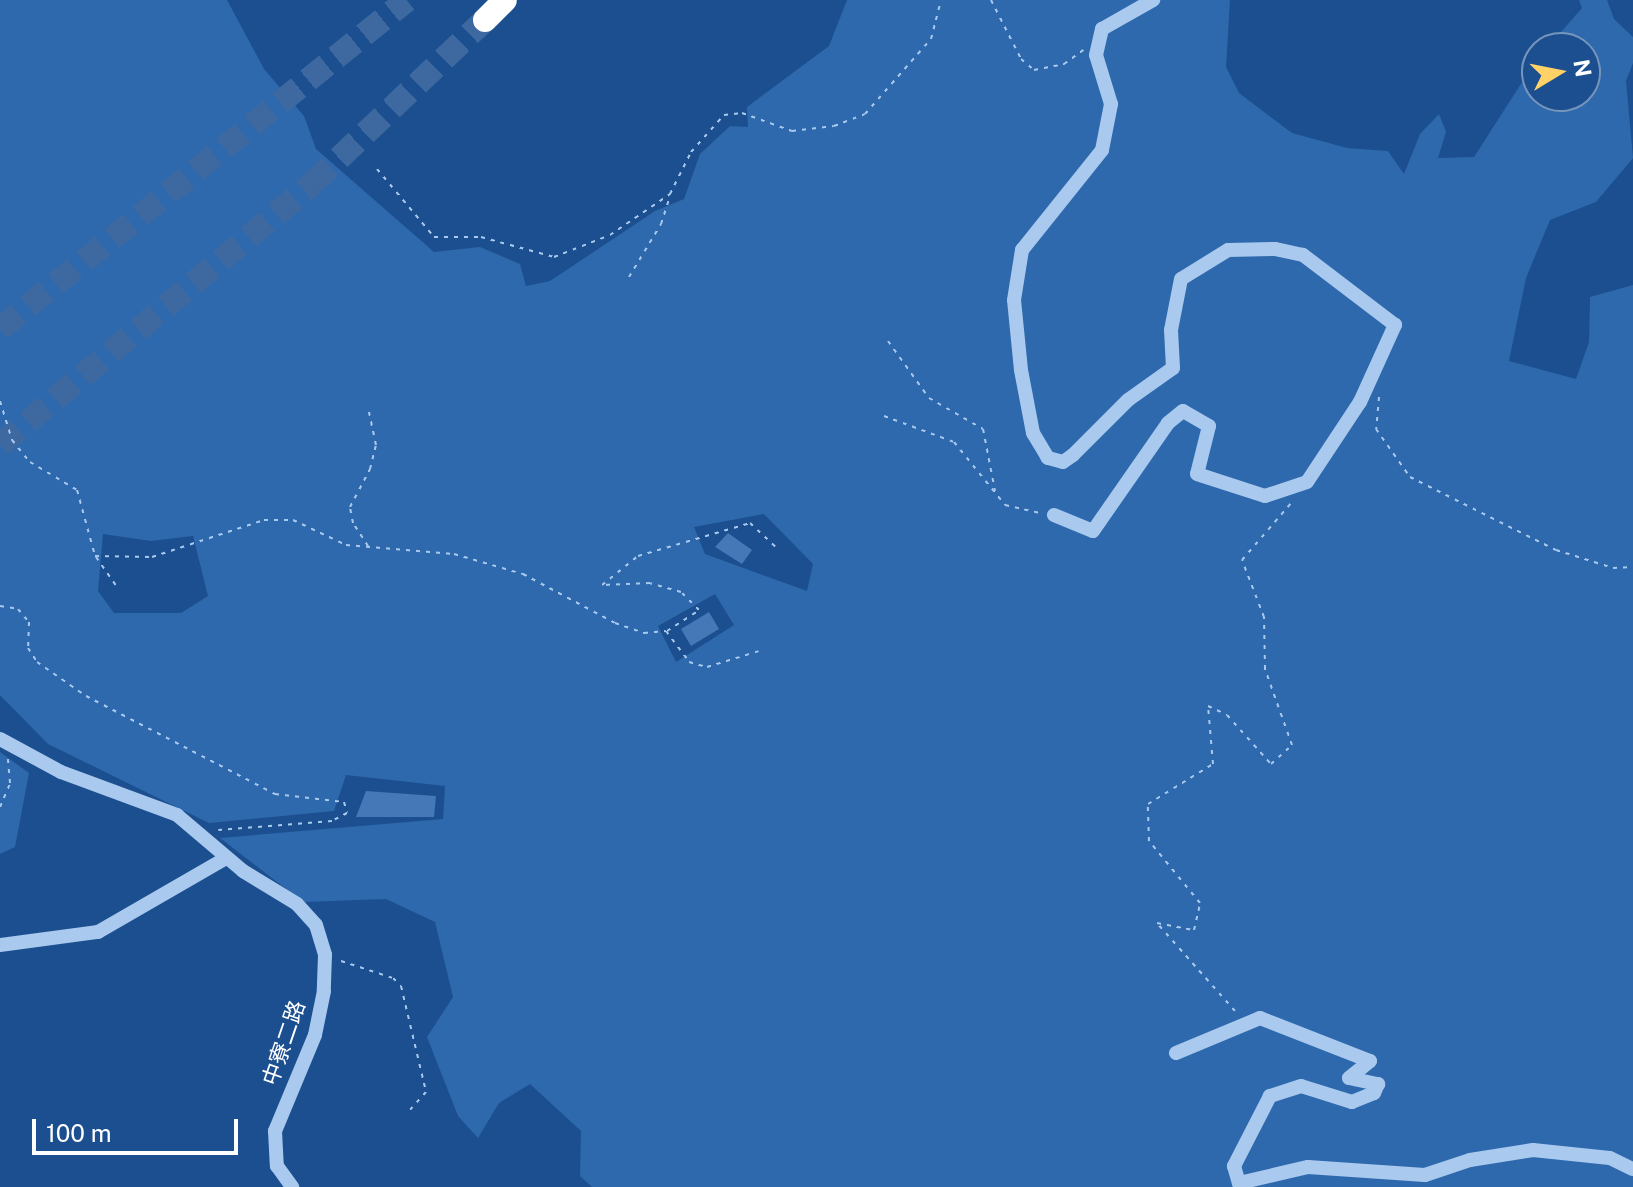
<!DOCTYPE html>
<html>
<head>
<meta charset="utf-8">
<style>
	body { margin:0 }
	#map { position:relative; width:1633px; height:1187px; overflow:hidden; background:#1b4f8f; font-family:"Public Sans","Noto Sans TC",sans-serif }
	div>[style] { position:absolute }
	.green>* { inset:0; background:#2e69ad }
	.building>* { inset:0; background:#4478b7 }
	.highway-tunnel>* { height:24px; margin-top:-12px; transform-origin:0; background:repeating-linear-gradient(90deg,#3d69a0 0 24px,transparent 0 36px) }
	.path>* { height:2px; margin-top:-1px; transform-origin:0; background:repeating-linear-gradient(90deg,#a9c9ee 0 4px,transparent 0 10px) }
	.minor>* { height:14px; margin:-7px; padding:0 7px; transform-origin:7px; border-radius:7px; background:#a9c9ee }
	.highway>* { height:24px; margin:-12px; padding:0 12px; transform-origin:12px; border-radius:12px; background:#fff }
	span { translate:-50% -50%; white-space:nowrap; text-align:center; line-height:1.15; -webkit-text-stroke:8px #1b4f8f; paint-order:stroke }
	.street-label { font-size:22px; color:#fff }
	.north { position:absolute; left:1521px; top:32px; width:80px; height:80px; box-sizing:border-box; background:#1b4f8f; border:2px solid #7695bc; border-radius:50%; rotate:80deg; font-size:22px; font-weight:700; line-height:32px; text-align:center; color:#fff }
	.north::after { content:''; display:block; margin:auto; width:28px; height:36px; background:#ffd166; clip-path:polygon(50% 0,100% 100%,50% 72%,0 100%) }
	.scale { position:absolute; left:32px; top:1119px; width:206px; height:36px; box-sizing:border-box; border:4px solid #fff; border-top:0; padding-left:10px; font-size:24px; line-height:28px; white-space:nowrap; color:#fff; -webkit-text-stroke:6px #1b4f8f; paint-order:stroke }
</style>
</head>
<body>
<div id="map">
	<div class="green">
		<i style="clip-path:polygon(evenodd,0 0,227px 0,264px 69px,304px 116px,316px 149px,434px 252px,480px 247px,520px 264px,526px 286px,550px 281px,655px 211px,684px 199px,700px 154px,730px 126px,748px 127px,747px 107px,829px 46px,847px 0,1230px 0,1226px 67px,1239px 93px,1292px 133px,1347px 148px,1388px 151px,1404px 174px,1420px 134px,1439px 114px,1446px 132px,1438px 158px,1474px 157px,1537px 59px,1537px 96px,1585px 96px,1585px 48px,1547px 48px,1582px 8px,1579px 0,1607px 0,1614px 19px,1633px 37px,1633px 63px,1626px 81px,1633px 158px,1596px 202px,1550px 220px,1526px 278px,1509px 361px,1576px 379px,1589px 342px,1590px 297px,1633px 285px,1633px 1187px,592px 1187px,580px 1176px,581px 1131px,530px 1084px,499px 1103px,478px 1138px,458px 1116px,427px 1037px,453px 997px,435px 922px,386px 899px,303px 902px,220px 838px,443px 819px,445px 786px,346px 775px,334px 811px,209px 823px,48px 744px,0 695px,0 0,764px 514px,813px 564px,807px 591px,705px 554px,694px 527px,764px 514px,0 0,103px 534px,151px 541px,193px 536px,208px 596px,181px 613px,114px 613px,98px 591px,103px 534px,0 0,715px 594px,734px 625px,676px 662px,658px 626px,715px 594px)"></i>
		<i style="clip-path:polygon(0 752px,29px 773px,15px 847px,0 854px)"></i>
	</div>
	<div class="building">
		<i style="clip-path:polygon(728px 533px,752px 550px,742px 564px,715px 547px)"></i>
		<i style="clip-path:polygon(709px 612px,719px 629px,691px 646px,681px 629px)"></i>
		<i style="clip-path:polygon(366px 791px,436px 796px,434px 817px,356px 817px)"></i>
	</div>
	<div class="highway-tunnel">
		<i style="left:0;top:329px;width:523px;rotate:-38.95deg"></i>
		<i style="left:0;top:445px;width:408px;rotate:-39.9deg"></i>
		<i style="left:313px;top:183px;width:237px;rotate:-43.5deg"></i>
	</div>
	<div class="path">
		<i style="left:991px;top:0;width:66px;rotate:63deg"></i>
		<i style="left:1021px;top:59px;width:17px;rotate:40deg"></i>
		<i style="left:1034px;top:70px;width:31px;rotate:-11deg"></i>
		<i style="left:1064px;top:64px;width:24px;rotate:-36deg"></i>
		<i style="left:377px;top:169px;width:89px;rotate:50deg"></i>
		<i style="left:434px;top:237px;width:47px"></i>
		<i style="left:481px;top:237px;width:76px;rotate:15.3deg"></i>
		<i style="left:554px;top:257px;width:60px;rotate:-21.4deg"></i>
		<i style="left:610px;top:235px;width:73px;rotate:-34.3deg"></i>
		<i style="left:670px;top:194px;width:47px;rotate:-63.4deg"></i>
		<i style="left:691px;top:152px;width:50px;rotate:-48.3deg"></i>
		<i style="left:724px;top:115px;width:18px;rotate:-6deg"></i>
		<i style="left:742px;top:113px;width:53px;rotate:19.8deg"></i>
		<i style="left:792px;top:131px;width:42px;rotate:-6.8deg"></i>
		<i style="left:834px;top:126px;width:33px;rotate:-21deg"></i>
		<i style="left:865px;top:114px;width:100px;rotate:-48.7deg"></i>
		<i style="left:931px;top:39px;width:40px;rotate:-75.6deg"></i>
		<i style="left:629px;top:277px;width:62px;rotate:-58.9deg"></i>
		<i style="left:661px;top:224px;width:29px;rotate:-72deg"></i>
		<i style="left:888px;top:341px;width:70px;rotate:54.3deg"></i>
		<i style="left:929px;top:398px;width:62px;rotate:29.9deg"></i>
		<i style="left:983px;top:429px;width:63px;rotate:79deg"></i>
		<i style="left:1379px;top:397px;width:32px;rotate:95deg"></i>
		<i style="left:1376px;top:429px;width:59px;rotate:54.7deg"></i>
		<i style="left:1410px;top:477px;width:163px;rotate:26.6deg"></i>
		<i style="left:1556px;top:550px;width:60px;rotate:17.5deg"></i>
		<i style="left:1613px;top:568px;width:20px;rotate:-3deg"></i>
		<i style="left:0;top:401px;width:41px;rotate:72.9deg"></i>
		<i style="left:12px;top:440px;width:28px;rotate:51deg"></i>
		<i style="left:30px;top:462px;width:55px;rotate:30.8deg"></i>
		<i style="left:77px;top:490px;width:68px;rotate:74.7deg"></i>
		<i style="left:95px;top:556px;width:57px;rotate:1deg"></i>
		<i style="left:152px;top:557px;width:118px;rotate:-18.3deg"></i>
		<i style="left:264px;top:520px;width:29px"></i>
		<i style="left:293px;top:520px;width:59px;rotate:25.3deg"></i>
		<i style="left:346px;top:545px;width:108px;rotate:4.8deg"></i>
		<i style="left:454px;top:554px;width:72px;rotate:16.2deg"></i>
		<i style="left:523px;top:574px;width:104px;rotate:28deg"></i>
		<i style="left:615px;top:623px;width:31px;rotate:19deg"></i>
		<i style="left:644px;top:633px;width:22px;rotate:-5deg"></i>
		<i style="left:666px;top:631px;width:39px;rotate:53deg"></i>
		<i style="left:689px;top:662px;width:19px;rotate:16deg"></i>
		<i style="left:707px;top:667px;width:54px;rotate:-17.1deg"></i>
		<i style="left:884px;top:416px;width:75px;rotate:20.4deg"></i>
		<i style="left:954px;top:442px;width:81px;rotate:51deg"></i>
		<i style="left:1005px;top:505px;width:37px;rotate:13deg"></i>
		<i style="left:368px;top:546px;width:27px;rotate:-123deg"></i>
		<i style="left:353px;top:523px;width:16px;rotate:-101deg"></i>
		<i style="left:350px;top:507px;width:43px;rotate:-62.2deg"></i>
		<i style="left:370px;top:469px;width:25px;rotate:-76deg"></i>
		<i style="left:376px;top:445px;width:35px;rotate:-102deg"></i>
		<i style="left:96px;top:557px;width:35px;rotate:55deg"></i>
		<i style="left:0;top:606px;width:18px;rotate:9deg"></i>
		<i style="left:18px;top:609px;width:17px;rotate:50deg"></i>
		<i style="left:29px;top:622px;width:26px;rotate:92deg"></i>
		<i style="left:28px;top:648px;width:17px;rotate:57deg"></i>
		<i style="left:37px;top:662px;width:60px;rotate:34.8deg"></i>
		<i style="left:86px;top:696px;width:213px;rotate:27.4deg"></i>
		<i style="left:275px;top:794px;width:69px;rotate:6.6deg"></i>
		<i style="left:344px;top:802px;width:11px;rotate:75deg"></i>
		<i style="left:347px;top:813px;width:17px;rotate:152deg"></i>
		<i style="left:332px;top:821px;width:114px;rotate:175.5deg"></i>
		<i style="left:667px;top:631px;width:38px;rotate:-33deg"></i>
		<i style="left:699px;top:610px;width:25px;rotate:-135deg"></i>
		<i style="left:681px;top:592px;width:32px;rotate:-164deg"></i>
		<i style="left:650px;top:583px;width:48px;rotate:177.6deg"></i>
		<i style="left:602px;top:585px;width:46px;rotate:-38.9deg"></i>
		<i style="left:638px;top:556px;width:117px;rotate:-16.4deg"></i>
		<i style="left:750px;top:523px;width:37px;rotate:43deg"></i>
		<i style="left:0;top:807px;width:26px;rotate:-67deg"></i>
		<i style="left:10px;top:783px;width:24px;rotate:-95deg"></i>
		<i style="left:341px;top:961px;width:55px;rotate:18.1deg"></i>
		<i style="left:393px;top:978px;width:11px;rotate:45deg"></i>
		<i style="left:401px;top:986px;width:109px;rotate:76.7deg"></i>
		<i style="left:426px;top:1092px;width:24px;rotate:132deg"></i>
		<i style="left:1235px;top:1011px;width:118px;rotate:-131.6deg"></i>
		<i style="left:1157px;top:923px;width:38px;rotate:11deg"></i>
		<i style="left:1194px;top:930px;width:28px;rotate:-77deg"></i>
		<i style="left:1200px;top:903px;width:80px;rotate:-129.4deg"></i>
		<i style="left:1149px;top:841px;width:37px;rotate:-92deg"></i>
		<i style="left:1148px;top:804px;width:76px;rotate:-31.6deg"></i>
		<i style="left:1213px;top:764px;width:58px;rotate:-94.9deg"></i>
		<i style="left:1208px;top:706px;width:21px;rotate:25deg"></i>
		<i style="left:1227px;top:715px;width:66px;rotate:48.1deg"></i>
		<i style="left:1271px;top:764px;width:28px;rotate:-42deg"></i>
		<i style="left:1292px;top:745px;width:81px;rotate:-109.6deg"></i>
		<i style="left:1265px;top:669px;width:52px;rotate:-91.1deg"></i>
		<i style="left:1264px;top:617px;width:61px;rotate:-111.1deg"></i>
		<i style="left:1242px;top:560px;width:77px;rotate:-49.2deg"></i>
	</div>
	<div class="minor">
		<i style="left:1054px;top:515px;width:42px;rotate:22.3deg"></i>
		<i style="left:1093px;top:531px;width:131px;rotate:-55.2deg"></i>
		<i style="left:1168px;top:423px;width:19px;rotate:-39deg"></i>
		<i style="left:1183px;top:411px;width:30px;rotate:30deg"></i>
		<i style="left:1209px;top:426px;width:49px;rotate:104deg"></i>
		<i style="left:1197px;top:474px;width:71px;rotate:17.9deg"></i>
		<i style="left:1265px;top:496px;width:44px;rotate:-18.4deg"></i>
		<i style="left:1307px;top:482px;width:96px;rotate:-56.5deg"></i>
		<i style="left:1360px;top:402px;width:85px;rotate:-65.6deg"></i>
		<i style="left:1395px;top:325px;width:116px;rotate:-142.7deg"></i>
		<i style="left:1303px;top:255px;width:29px;rotate:-168deg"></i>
		<i style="left:1275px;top:249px;width:47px;rotate:178.8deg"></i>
		<i style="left:1228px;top:250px;width:55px;rotate:148.3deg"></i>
		<i style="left:1181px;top:279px;width:52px;rotate:101.1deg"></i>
		<i style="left:1171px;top:330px;width:38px;rotate:87deg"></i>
		<i style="left:1173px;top:368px;width:55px;rotate:144.6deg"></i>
		<i style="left:1128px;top:400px;width:78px;rotate:135deg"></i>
		<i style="left:1073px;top:455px;width:12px;rotate:145deg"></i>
		<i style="left:1063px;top:462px;width:16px;rotate:-165deg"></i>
		<i style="left:1048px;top:458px;width:29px;rotate:-121deg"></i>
		<i style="left:1033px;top:433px;width:64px;rotate:-100.8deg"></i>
		<i style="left:1021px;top:370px;width:70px;rotate:-95.7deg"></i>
		<i style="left:1014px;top:300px;width:51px;rotate:-80.9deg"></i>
		<i style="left:1022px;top:250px;width:128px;rotate:-51.3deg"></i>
		<i style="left:1102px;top:150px;width:47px;rotate:-78.9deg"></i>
		<i style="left:1111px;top:104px;width:51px;rotate:-107deg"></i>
		<i style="left:1096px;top:55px;width:27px;rotate:-77deg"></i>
		<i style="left:1102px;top:29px;width:59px;rotate:-29.6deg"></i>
		<i style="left:0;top:739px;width:69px;rotate:28.4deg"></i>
		<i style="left:61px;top:772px;width:124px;rotate:20.3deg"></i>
		<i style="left:177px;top:815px;width:87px;rotate:40.3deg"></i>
		<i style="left:243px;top:871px;width:63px;rotate:31.4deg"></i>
		<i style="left:297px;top:904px;width:28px;rotate:48deg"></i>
		<i style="left:316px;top:925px;width:31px;rotate:73deg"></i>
		<i style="left:325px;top:955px;width:36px;rotate:92deg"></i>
		<i style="left:324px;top:991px;width:45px;rotate:101.6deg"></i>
		<i style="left:315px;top:1035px;width:104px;rotate:112.6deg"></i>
		<i style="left:275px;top:1131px;width:35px;rotate:87deg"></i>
		<i style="left:277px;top:1166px;width:26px;rotate:54deg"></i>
		<i style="left:0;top:945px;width:99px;rotate:-7.6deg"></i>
		<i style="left:98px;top:932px;width:148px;rotate:-30deg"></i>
		<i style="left:1176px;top:1053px;width:91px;rotate:-22.6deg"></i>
		<i style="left:1260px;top:1018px;width:118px;rotate:21.4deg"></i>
		<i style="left:1370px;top:1061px;width:27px;rotate:141deg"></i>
		<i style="left:1349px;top:1078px;width:30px;rotate:12deg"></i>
		<i style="left:1378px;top:1084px;width:10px;rotate:114deg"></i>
		<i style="left:1374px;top:1093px;width:24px;rotate:158deg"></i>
		<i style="left:1352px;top:1102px;width:53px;rotate:-162.6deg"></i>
		<i style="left:1301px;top:1086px;width:33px;rotate:162deg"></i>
		<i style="left:1270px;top:1096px;width:79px;rotate:117.2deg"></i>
		<i style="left:1234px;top:1166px;width:18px;rotate:74deg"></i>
		<i style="left:1239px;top:1183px;width:71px;rotate:-13.1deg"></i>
		<i style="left:1308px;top:1167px;width:117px;rotate:3.9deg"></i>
		<i style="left:1425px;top:1175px;width:47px;rotate:-18.4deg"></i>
		<i style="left:1470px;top:1160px;width:64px;rotate:-9deg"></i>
		<i style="left:1533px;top:1150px;width:77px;rotate:5.9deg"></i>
		<i style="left:1610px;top:1158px;width:25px;rotate:26deg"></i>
	</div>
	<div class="highway">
		<i style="left:485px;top:20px;width:28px;rotate:-45deg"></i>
	</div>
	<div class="street-label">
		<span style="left:284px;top:1043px;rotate:-71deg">中寮二路</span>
	</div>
	<div class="north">N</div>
	<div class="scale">100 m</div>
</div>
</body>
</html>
